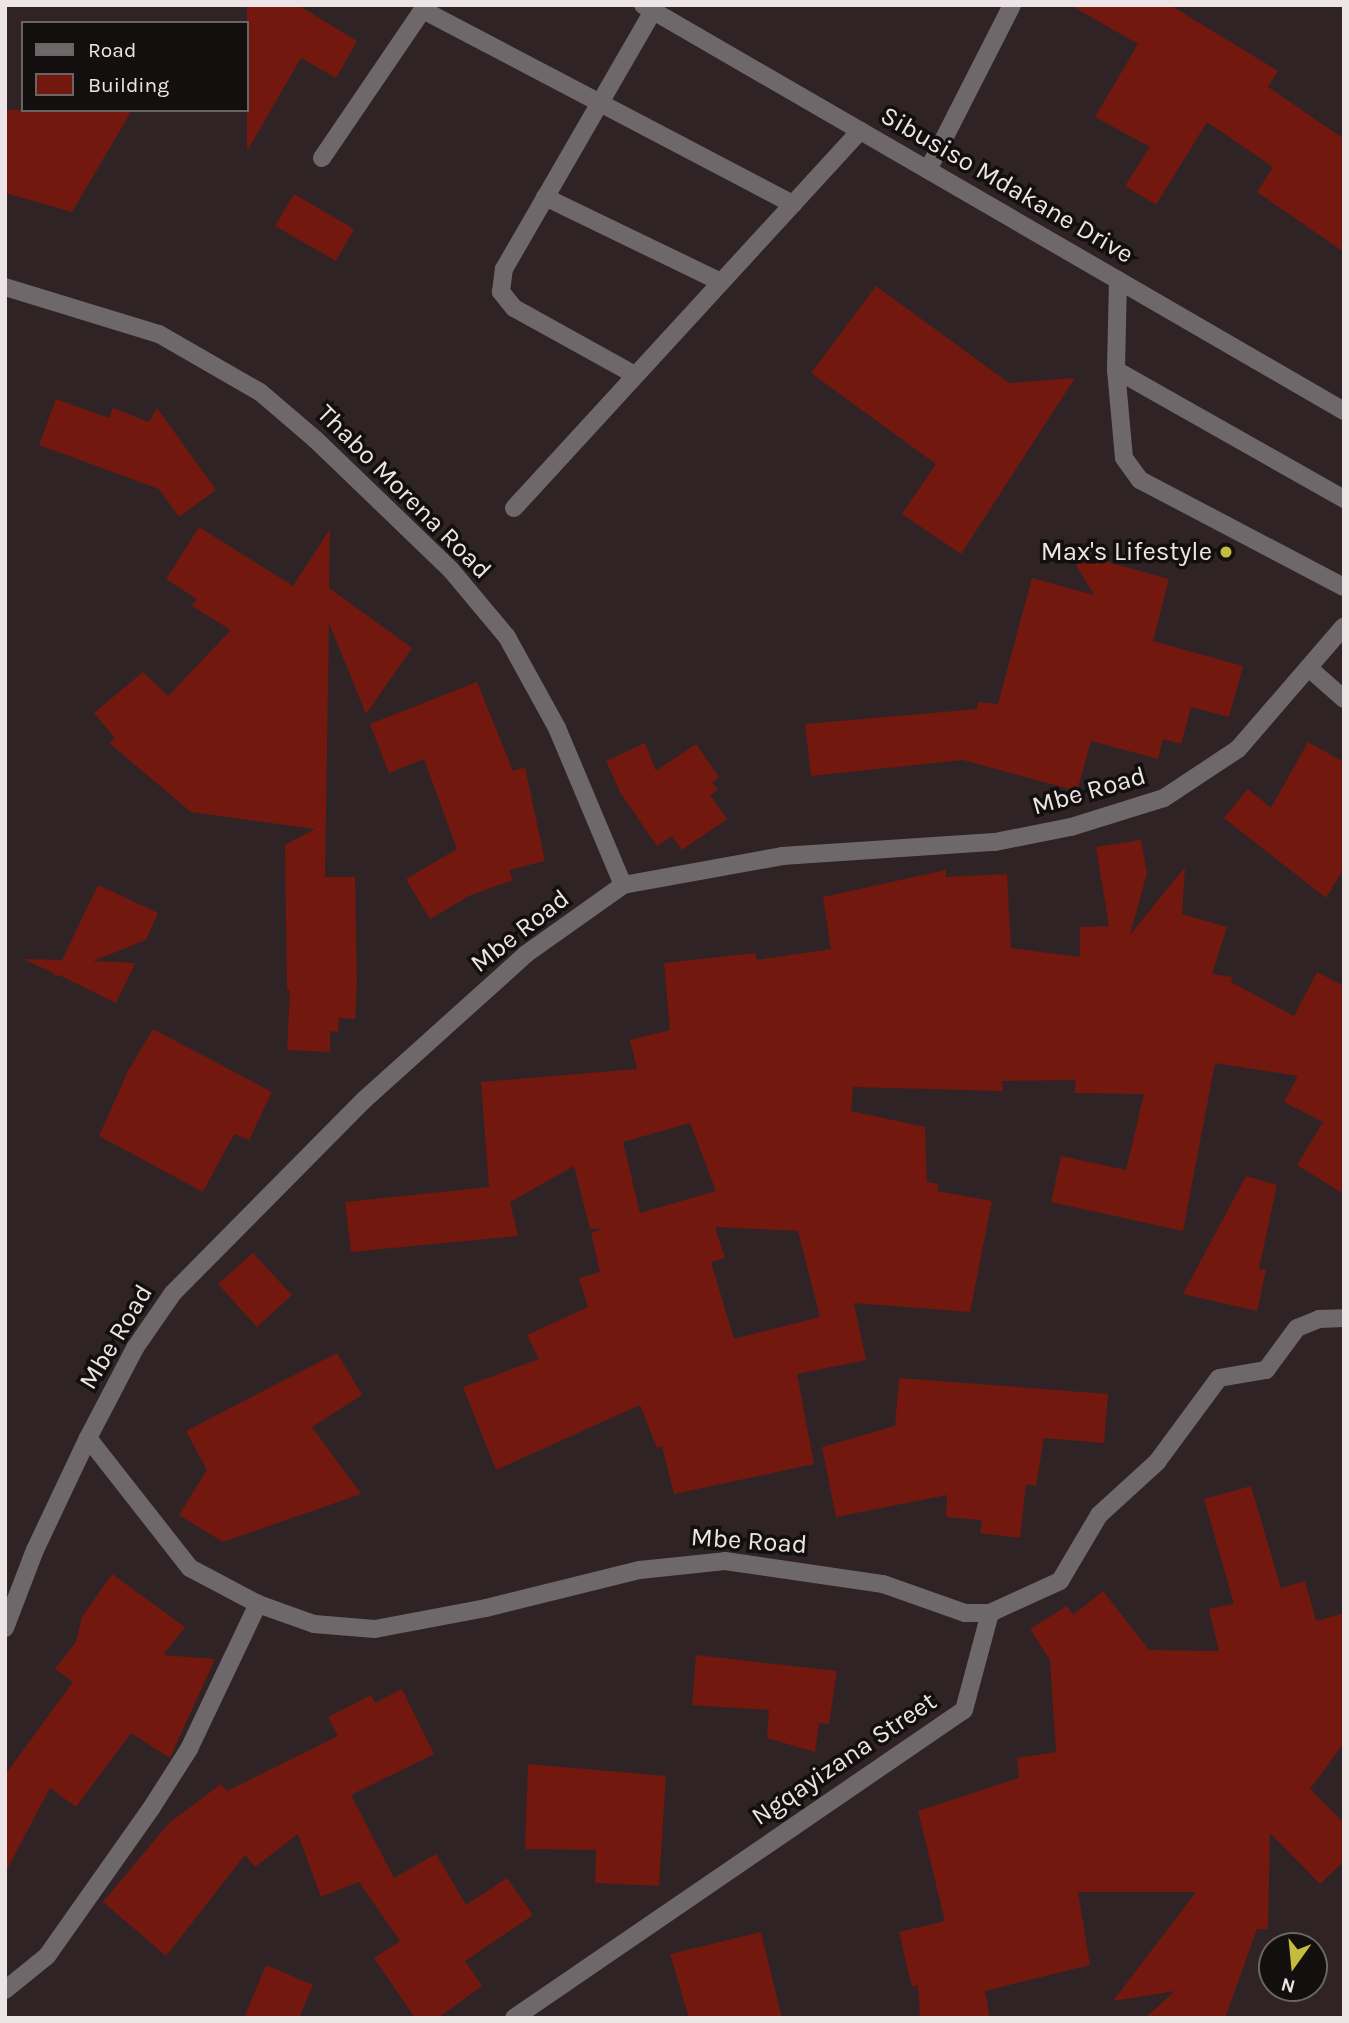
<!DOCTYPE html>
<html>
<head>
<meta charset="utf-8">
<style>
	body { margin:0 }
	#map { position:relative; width:1349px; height:2023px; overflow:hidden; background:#302325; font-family:Karla,sans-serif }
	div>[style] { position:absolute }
	.building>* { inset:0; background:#72180f }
	.service>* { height:18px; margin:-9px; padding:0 9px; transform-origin:9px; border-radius:9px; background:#6f686b }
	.minor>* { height:18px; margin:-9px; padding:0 9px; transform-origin:9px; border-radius:9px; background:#6f686b }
	.tertiary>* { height:18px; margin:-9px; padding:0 9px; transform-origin:9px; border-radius:9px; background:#6f686b }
	.dots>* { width:19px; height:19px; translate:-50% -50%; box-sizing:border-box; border:4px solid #140f0f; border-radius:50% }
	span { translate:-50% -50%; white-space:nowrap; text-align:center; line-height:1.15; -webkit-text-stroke:7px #140f0f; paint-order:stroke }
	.street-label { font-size:26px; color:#ede4e5 }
	.poi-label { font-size:26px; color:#ede4e5 }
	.right { translate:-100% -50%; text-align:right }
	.frame { position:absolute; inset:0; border:7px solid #ede4e5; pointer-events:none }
	.legend { position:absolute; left:21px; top:21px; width:228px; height:91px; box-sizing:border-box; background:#140f0f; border:2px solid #6b6465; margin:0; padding:9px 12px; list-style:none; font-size:21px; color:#ede4e5 }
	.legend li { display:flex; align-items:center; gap:14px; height:35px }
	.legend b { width:35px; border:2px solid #6b6465 }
	.north { position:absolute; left:1258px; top:1932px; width:70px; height:70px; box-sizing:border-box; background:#140f0f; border:2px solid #6b6465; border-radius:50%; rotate:195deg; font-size:19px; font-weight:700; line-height:28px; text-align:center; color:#ede4e5 }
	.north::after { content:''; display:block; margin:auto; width:24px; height:32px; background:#c4bc3d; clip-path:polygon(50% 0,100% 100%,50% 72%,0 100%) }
</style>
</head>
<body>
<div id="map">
	<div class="building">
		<i style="clip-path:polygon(247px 5px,298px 5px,357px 41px,336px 78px,301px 58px,247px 151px)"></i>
		<i style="clip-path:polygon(1070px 5px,1170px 5px,1278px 71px,1268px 87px,1344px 139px,1344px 252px,1257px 192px,1273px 167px,1207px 122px,1156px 205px,1125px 186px,1150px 147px,1095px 117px,1138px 44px)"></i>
		<i style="clip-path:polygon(5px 110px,132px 110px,72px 212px,5px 193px)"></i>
		<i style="clip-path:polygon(294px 194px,354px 229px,336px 261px,275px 226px)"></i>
		<i style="clip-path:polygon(876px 286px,1009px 383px,1075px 378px,961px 554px,902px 514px,936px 464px,811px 373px)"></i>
		<i style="clip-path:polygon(56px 399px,109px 418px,113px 408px,149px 422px,157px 408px,216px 490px,179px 517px,159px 489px,39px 445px)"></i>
		<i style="clip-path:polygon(199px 527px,293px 586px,330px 529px,329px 588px,412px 648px,366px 714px,329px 623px,325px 877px,355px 877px,357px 985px,355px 1019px,339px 1018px,338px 1032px,330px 1031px,330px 1052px,287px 1050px,290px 990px,287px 990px,285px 845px,315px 829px,191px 812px,109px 743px,115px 738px,94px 713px,143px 672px,168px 696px,231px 630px,192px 606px,197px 599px,166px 579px)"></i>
		<i style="clip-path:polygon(1068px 551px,1169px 579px,1153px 641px,1243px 666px,1229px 717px,1191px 707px,1181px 744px,1163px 739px,1158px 759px,1091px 741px,1077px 791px,963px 760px,811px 776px,805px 724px,977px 709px,978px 702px,998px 704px,1032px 578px,1094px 595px)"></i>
		<i style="clip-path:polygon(477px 682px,513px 771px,525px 767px,545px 861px,509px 870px,513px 880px,469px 896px,430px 919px,406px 879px,457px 849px,424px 759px,389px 773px,370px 724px)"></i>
		<i style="clip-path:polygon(1308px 742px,1344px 762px,1344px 868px,1326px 898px,1224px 818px,1248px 789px,1271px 808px)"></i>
		<i style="clip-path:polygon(645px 743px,656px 771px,696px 744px,719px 777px,712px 782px,718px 790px,710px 795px,727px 819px,682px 850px,672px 836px,657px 846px,621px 794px,606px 761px)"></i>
		<i style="clip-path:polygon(evenodd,1141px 840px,1147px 873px,1130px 935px,1185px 867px,1182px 914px,1227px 927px,1212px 974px,1232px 977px,1231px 982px,1294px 1016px,1317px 972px,1344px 986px,1344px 1194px,1297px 1165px,1323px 1122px,1284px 1102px,1298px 1076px,1215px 1063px,1183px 1231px,1051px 1202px,1061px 1156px,1126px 1170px,1144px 1094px,1074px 1093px,1076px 1080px,1002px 1081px,1003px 1091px,853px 1087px,851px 1111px,925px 1127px,927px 1182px,939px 1184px,937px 1191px,992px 1201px,970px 1312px,854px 1303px,866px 1360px,797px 1374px,814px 1464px,674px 1494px,662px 1446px,657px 1448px,640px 1405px,496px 1470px,463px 1387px,539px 1359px,527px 1335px,588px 1307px,579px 1278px,600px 1272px,591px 1233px,603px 1228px,590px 1229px,574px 1166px,510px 1202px,518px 1236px,351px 1252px,345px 1202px,489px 1187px,481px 1082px,637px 1069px,630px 1040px,670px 1030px,664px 963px,755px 953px,757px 960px,831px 949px,823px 897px,946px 870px,946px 877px,1007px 874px,1011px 948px,1080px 957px,1080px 927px,1109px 926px,1096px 847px,1141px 840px,690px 1123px,716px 1191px,640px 1213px,623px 1142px,690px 1123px,1141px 840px,715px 1227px,798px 1231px,820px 1317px,734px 1339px,711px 1262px,725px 1258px,715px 1227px)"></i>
		<i style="clip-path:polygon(98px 885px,158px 913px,146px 940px,93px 961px,135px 963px,116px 1003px,59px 975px,54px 977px,55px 974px,24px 959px,62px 960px)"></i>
		<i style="clip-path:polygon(153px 1029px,272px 1092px,249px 1140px,234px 1134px,203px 1192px,99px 1136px,128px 1071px)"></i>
		<i style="clip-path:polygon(1246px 1176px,1277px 1185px,1259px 1269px,1266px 1270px,1257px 1311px,1183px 1294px)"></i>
		<i style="clip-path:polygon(253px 1253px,292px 1295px,257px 1327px,218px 1284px)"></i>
		<i style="clip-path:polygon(337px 1353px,362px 1395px,312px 1427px,361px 1494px,223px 1542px,179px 1515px,207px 1470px,186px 1431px)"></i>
		<i style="clip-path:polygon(899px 1378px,1108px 1394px,1104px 1443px,1044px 1438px,1036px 1486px,1026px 1484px,1020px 1538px,980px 1533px,982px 1520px,946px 1517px,947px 1495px,836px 1517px,822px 1447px,895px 1426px)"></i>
		<i style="clip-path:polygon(1251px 1486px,1281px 1588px,1305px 1581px,1316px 1621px,1344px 1613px,1344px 1743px,1310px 1789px,1344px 1823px,1344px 1861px,1320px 1884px,1270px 1833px,1268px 1929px,1257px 1929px,1225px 2018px,1145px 2018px,1175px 1991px,1113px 2001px,1196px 1892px,1078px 1892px,1090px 1965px,985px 1991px,990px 2018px,920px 2018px,918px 1985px,912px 1987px,899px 1932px,945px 1921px,918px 1811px,1019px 1778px,1017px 1758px,1056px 1752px,1050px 1660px,1030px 1629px,1067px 1606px,1073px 1615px,1103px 1591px,1149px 1650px,1219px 1651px,1209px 1609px,1234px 1604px,1204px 1499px)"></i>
		<i style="clip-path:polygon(112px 1574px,185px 1627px,163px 1655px,215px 1659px,170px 1758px,131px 1733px,76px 1807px,50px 1788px,5px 1873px,5px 1775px,73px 1682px,55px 1669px,76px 1642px,82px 1617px)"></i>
		<i style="clip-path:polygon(696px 1655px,837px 1671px,829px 1724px,819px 1723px,815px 1752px,767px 1738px,769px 1710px,692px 1705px)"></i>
		<i style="clip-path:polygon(402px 1689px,434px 1754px,351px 1795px,394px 1878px,436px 1854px,466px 1905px,507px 1878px,533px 1915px,465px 1961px,482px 1986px,438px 2018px,415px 2018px,374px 1958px,400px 1941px,359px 1882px,321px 1897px,298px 1834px,255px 1867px,245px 1855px,166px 1956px,103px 1902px,169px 1823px,221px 1784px,227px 1791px,338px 1736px,328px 1717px,371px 1695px,375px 1703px)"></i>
		<i style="clip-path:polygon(528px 1764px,666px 1776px,659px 1886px,595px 1883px,596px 1850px,525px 1849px)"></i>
		<i style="clip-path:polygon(761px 1932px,782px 2018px,689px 2018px,670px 1954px)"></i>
		<i style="clip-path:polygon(266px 1965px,313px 1985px,299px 2018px,244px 2018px)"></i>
	</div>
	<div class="service">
		<i style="left:423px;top:10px;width:418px;rotate:27.7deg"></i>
		<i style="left:322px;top:158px;width:185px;rotate:-55.8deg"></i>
		<i style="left:545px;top:197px;width:195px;rotate:25.8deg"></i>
		<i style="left:1118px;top:280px;width:90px;rotate:91.3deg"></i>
		<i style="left:1116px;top:370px;width:88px;rotate:84.8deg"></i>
		<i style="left:1124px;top:458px;width:27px;rotate:54deg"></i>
		<i style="left:1140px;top:480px;width:230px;rotate:27.7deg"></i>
		<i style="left:1116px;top:370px;width:262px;rotate:29.5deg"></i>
		<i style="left:635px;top:375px;width:138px;rotate:-151deg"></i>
		<i style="left:514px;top:308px;width:21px;rotate:-129deg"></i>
		<i style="left:501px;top:292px;width:23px;rotate:-83deg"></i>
		<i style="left:504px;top:269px;width:298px;rotate:-60deg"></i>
		<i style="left:514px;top:508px;width:512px;rotate:-47.46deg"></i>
		<i style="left:1310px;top:669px;width:45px;rotate:41.4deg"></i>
	</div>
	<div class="minor">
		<i style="left:928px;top:170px;width:185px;rotate:-63deg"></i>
		<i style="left:5px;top:287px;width:161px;rotate:17deg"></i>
		<i style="left:159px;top:334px;width:116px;rotate:29.9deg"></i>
		<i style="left:260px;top:392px;width:74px;rotate:40.6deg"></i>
		<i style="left:316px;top:440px;width:187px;rotate:43.9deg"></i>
		<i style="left:451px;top:570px;width:87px;rotate:50.1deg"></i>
		<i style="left:507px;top:637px;width:104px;rotate:61.2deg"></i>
		<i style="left:557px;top:728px;width:170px;rotate:67.2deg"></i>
		<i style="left:88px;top:1438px;width:165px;rotate:51.9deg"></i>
		<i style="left:190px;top:1568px;width:77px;rotate:27.9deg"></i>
		<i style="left:258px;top:1604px;width:59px;rotate:19.7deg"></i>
		<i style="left:314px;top:1624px;width:61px;rotate:4.7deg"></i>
		<i style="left:375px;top:1629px;width:113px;rotate:-10.7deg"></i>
		<i style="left:486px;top:1608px;width:159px;rotate:-13.9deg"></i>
		<i style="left:640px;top:1570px;width:85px;rotate:-6deg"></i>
		<i style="left:725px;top:1561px;width:160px;rotate:8.3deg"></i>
		<i style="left:883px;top:1584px;width:87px;rotate:19.5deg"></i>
		<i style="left:965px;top:1613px;width:25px"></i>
		<i style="left:5px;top:1628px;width:84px;rotate:-69deg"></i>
		<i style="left:35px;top:1550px;width:124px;rotate:-64.7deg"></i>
		<i style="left:88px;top:1438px;width:102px;rotate:-62.4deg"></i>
		<i style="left:135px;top:1348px;width:67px;rotate:-55.4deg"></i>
		<i style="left:173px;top:1293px;width:272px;rotate:-45.3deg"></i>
		<i style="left:364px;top:1100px;width:218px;rotate:-42deg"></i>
		<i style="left:526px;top:954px;width:119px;rotate:-35.4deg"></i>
		<i style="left:623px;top:885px;width:162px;rotate:-10.3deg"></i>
		<i style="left:782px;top:856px;width:213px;rotate:-3.8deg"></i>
		<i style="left:995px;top:842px;width:77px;rotate:-11.2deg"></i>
		<i style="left:1071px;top:827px;width:97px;rotate:-17.3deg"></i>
		<i style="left:1164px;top:798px;width:89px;rotate:-33.5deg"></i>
		<i style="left:1238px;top:749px;width:162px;rotate:-49.2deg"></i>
		<i style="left:5px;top:1990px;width:54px;rotate:-39deg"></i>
		<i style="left:47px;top:1956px;width:182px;rotate:-54.8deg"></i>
		<i style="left:152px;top:1807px;width:69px;rotate:-57.5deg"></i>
		<i style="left:189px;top:1749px;width:161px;rotate:-64.6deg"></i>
		<i style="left:514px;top:2018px;width:545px;rotate:-34.39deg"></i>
		<i style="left:964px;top:1710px;width:100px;rotate:-75deg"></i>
		<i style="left:990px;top:1613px;width:77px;rotate:-24.6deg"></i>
		<i style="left:1060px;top:1581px;width:77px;rotate:-59.4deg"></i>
		<i style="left:1099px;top:1515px;width:79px;rotate:-42.4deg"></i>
		<i style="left:1157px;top:1462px;width:104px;rotate:-53.6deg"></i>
		<i style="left:1219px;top:1378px;width:48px;rotate:-9.7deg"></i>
		<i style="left:1266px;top:1370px;width:52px;rotate:-53.6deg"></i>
		<i style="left:1297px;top:1328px;width:24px;rotate:-22deg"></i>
		<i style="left:1319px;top:1319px;width:25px;rotate:-2deg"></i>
	</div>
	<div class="tertiary">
		<i style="left:643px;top:5px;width:810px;rotate:30.08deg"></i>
	</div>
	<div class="dots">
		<i style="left:1226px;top:552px;background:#c4bc3d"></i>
	</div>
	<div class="street-label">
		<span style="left:1007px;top:185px;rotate:30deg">Sibusiso Mdakane Drive</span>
		<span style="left:404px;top:492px;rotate:45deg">Thabo Morena Road</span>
		<span style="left:1089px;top:791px;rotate:-16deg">Mbe Road</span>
		<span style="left:520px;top:931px;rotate:-38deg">Mbe Road</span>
		<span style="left:116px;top:1337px;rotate:-59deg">Mbe Road</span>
		<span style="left:749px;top:1541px;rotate:4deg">Mbe Road</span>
		<span style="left:844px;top:1759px;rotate:-34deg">Ngqayizana Street</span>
	</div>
	<div class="poi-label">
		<span class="right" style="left:1212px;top:552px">Max's Lifestyle</span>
	</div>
	<div class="frame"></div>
	<ul class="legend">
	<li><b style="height:9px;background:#6f686b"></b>Road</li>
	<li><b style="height:19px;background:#72180f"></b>Building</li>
	</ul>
	<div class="north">N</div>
</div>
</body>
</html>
